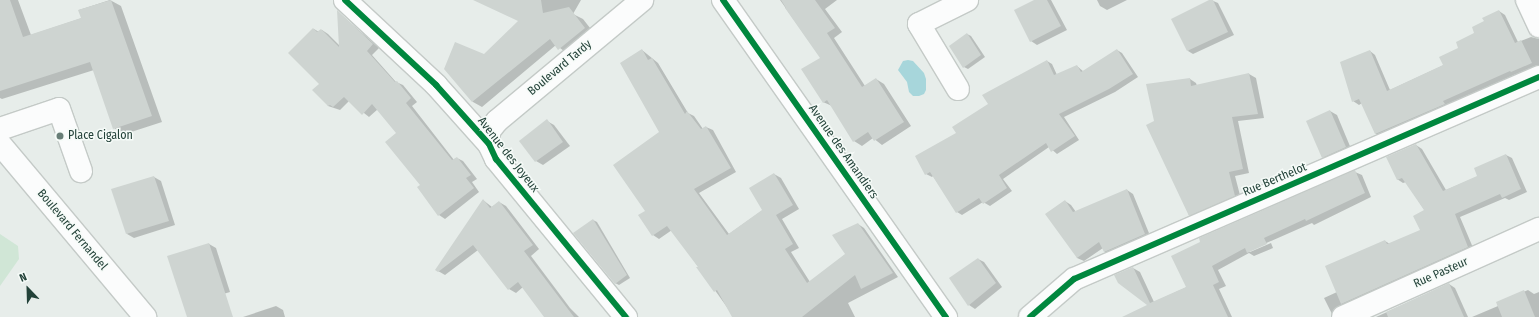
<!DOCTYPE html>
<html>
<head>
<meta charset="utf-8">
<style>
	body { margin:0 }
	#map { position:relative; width:1539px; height:317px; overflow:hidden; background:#e7edea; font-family:"Fira Sans Condensed",sans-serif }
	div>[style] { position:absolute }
	.green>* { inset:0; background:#d0e6d6 }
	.water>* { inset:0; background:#a7d6db }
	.shadow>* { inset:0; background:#0003 }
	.building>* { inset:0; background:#ced4d1 }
	.roads { filter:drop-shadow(1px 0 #c4cac7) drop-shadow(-1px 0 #c4cac7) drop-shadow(0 1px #c4cac7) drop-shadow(0 -1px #c4cac7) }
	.minor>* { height:22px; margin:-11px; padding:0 11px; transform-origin:11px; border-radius:11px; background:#fbfcfc }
	.cycleway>* { height:6px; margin:-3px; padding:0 3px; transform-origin:3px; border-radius:3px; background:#00873e }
	.dots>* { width:11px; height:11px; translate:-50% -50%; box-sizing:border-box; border:2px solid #f6fbf8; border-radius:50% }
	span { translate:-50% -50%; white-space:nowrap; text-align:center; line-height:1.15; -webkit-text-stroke:3px #f6fbf8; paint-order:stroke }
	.street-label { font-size:12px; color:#234239 }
	.poi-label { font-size:12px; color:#234239 }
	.left { translate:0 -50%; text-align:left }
	.north { position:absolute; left:8px; top:269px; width:40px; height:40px; -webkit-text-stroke:3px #f6fbf8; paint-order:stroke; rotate:337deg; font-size:11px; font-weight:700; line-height:16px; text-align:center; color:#234239 }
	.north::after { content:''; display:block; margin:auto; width:14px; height:18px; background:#234239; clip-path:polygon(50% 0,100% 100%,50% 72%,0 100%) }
</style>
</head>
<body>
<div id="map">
	<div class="green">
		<i style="clip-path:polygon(0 234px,18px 246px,19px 259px,0 286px)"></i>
	</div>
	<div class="water">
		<i style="clip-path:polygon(908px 60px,913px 61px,924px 73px,926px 79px,926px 90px,924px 94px,919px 96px,913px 96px,909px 92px,907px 82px,898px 70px,903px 61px)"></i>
	</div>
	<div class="shadow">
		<i style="clip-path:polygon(0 0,18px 0,31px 35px,82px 18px,79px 10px,110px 0,121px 6px,162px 122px,125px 134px,114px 128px,94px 70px,2px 99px,0 98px)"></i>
		<i style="clip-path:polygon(508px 0,581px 0,573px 14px,583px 19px,594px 33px,568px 54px,556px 45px,482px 107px,473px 102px,445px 69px,485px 55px,519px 21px)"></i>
		<i style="clip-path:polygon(780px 0,837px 0,825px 9px,842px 32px,834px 38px,865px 86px,876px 79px,884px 84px,911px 126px,882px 145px,873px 138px,862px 146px,854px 141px,832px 106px,823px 102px,821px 58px)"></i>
		<i style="clip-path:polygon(1036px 0,1051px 0,1067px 30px,1037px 45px,1031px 41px)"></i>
		<i style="clip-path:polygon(1097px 0,1127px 0,1107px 10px,1100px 6px)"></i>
		<i style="clip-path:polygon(1211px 0,1218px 3px,1234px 35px,1193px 54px,1188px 51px)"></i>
		<i style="clip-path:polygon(1499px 11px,1505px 15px,1518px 42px,1531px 37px,1539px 39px,1539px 70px,1517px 75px,1516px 74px,1382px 137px,1376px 134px,1362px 103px,1359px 105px,1353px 101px,1370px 51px,1375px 55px,1390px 90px,1444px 65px,1485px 22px)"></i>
		<i style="clip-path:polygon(338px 12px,379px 48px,372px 55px,396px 82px,403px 85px,417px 102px,412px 106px,454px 160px,457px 158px,463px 161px,477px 179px,472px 182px,479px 192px,445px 219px,439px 215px,421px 185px,398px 133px,378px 109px,369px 117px,349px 101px,340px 110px,328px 106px,320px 84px,314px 29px,319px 32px,322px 30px,328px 34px,340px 46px)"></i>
		<i style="clip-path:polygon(967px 34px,971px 36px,985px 57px,968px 69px,964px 67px)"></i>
		<i style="clip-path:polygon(642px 50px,658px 63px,688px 113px,694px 116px,703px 129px,706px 127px,713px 130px,736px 172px,699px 193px,729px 234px,763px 210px,774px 174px,781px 178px,799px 209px,782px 219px,799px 248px,791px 252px,810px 282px,846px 254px,858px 224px,864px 228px,898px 277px,848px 303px,855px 317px,734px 317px,672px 230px,659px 239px,653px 235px,647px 211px,660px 132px)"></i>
		<i style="clip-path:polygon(1117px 50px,1122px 53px,1138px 77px,1115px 92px,1064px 117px,1079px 140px,1057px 154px,1049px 147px,1003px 179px,1012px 191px,990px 206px,983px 202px,962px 215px,957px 212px,933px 176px,932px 177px,926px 174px,958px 133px,989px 104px,1047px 61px,1052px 64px,1057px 75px,1077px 66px,1084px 72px)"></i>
		<i style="clip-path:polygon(1249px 74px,1256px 78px,1264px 118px,1238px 121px,1249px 173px,1235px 176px,1241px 199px,1196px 219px,1189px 215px,1155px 122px,1190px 79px,1196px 83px,1197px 86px)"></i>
		<i style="clip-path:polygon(1330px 111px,1337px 115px,1352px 151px,1330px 161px,1323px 157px)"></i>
		<i style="clip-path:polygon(547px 121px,554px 125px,570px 146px,543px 165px,536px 161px)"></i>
		<i style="clip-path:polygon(1416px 145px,1422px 149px,1446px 190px,1479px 176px,1506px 155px,1512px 158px,1527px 192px,1509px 200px,1505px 198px,1460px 217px,1474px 250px,1336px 317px,1332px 314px,1324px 298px,1337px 292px,1385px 241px,1390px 244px,1421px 231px,1425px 211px,1406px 182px,1403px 183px,1397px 179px)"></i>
		<i style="clip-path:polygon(1355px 172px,1362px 175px,1371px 197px,1314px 225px,1312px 223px,1248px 251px,1250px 252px,1271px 243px,1273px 248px,1254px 256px,1249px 253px,1218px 270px,1226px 286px,1219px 289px,1232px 317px,1132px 317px,1148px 305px,1133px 268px,1140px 272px,1154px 302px,1187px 287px,1173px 256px)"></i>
		<i style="clip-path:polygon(154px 177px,161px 181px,175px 225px,134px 238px,127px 234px)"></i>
		<i style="clip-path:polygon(1127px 190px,1133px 194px,1151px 238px,1111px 255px,1105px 252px,1103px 248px,1084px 261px,1077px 258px,1065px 201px,1071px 205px,1076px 212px)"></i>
		<i style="clip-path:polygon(483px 200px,492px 207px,499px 202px,506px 206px,539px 249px,531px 256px,570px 308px,579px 317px,547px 317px,523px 287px,516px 293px,509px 289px,478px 250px,445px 275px,438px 271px)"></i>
		<i style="clip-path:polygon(593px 220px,597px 222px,630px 278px,619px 285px,615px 283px)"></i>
		<i style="clip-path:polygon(209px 244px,216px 248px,230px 292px,190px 304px)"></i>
		<i style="clip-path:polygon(978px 259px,984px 262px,1002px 287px,975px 309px,969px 305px)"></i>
		<i style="clip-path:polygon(1449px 284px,1455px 288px,1468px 317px,1376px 317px)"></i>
		<i style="clip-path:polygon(1528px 290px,1534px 294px,1539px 292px,1539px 317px,1472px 317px,1498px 306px,1497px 303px)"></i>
		<i style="clip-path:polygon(276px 306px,283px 310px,285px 317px,243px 317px)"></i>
	</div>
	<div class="building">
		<i style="clip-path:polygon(0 0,10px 0,23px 37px,81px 18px,78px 10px,111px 0,152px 116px,113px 129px,90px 62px,0 91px)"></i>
		<i style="clip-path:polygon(473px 0,541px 0,543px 13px,569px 7px,585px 28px,558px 50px,550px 39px,472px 102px,444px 69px,455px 42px,484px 54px,518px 21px)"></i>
		<i style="clip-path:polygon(781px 0,815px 0,835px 28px,827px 33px,862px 87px,876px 78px,904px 122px,874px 141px,868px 132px,853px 142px,827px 100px,823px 103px,801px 69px,820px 58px,785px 8px,786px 8px)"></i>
		<i style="clip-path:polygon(1034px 0,1047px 0,1061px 26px,1030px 42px,1014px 10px)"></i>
		<i style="clip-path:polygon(1209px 0,1213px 0,1228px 32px,1187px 51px,1171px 19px)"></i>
		<i style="clip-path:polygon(337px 10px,373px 44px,367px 51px,395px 82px,397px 81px,411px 98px,406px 103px,452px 160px,457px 157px,471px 175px,466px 178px,474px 188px,438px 216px,417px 187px,420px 185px,385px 142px,396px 133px,372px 104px,362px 115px,344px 97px,333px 107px,330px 105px,328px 106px,312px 90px,319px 84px,288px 53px,313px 28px,317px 32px,321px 29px,339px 47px)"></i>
		<i style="clip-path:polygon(1499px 10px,1515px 43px,1521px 40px,1532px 63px,1511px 72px,1510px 71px,1443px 101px,1445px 104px,1375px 134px,1359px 99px,1352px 102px,1340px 62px,1370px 50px,1387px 91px,1443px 65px,1439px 57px,1458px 48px,1456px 42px,1474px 33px,1472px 27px,1484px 21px,1482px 18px)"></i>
		<i style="clip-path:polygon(967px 33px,981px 55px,963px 68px,949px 46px)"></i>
		<i style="clip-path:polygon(642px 49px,648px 60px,652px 58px,685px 114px,687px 111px,701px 129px,706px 126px,731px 168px,694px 189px,727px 235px,762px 210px,749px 188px,774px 173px,793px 205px,776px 215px,793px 244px,785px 249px,807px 283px,845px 254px,832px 235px,858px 223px,893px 273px,861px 289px,855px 275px,802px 317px,732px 317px,717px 290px,714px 292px,696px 267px,698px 267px,667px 226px,652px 236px,638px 215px,645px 211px,613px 165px,659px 132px,620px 63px)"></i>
		<i style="clip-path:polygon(1117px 49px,1133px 74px,1109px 89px,1059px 114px,1075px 136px,1051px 152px,1046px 143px,999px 175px,1007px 188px,983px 204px,979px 198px,956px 213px,930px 172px,925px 175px,915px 156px,956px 133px,952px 127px,988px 104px,982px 95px,1047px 60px,1054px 75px,1077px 65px,1081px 72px)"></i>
		<i style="clip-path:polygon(1249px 73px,1258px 114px,1232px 117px,1243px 169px,1229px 172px,1235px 196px,1189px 216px,1146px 125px,1154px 121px,1146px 84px,1190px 78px,1191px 86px)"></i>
		<i style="clip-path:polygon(1330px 110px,1346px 147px,1322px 158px,1306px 121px)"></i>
		<i style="clip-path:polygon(547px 119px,563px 142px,535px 162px,519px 141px)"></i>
		<i style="clip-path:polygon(1416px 144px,1443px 191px,1477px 176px,1474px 168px,1506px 154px,1521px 189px,1502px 198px,1500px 194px,1455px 214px,1468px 247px,1341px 304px,1325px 266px,1385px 240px,1387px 244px,1420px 230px,1413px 216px,1424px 210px,1402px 178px,1397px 180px,1386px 157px)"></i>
		<i style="clip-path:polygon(1355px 170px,1365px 193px,1306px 221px,1305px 219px,1264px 238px,1267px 244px,1247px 253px,1245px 248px,1212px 266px,1219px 282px,1213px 285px,1228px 317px,1122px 317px,1147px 305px,1118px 283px,1114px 275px,1133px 267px,1150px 303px,1186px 287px,1171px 256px,1200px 242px,1199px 238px)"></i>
		<i style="clip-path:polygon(154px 176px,169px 221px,126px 234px,111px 189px)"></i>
		<i style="clip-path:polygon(1127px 189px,1145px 234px,1104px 252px,1099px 242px,1077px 258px,1045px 214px,1065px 200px,1073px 212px)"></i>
		<i style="clip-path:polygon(483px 199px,490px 208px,499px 201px,533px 245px,524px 251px,574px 317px,544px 317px,518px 282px,508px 290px,473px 245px,438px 272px,435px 270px)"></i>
		<i style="clip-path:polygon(593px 219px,627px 275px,615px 284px,573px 233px)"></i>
		<i style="clip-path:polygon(209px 243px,233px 317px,187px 317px,167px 256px)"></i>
		<i style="clip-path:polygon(978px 258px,996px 283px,968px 306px,949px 278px)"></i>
		<i style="clip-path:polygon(1449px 283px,1464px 317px,1388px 317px,1386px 312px)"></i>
		<i style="clip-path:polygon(1524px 290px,1535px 317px,1502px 317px,1496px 302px)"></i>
	</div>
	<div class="roads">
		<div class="minor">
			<i style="left:345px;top:0;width:125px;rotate:43deg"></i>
			<i style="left:436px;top:85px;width:79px;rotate:48.1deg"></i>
			<i style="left:489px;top:144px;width:17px;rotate:65deg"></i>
			<i style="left:496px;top:159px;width:205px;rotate:50.6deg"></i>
			<i style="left:723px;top:0;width:388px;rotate:54.9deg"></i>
			<i style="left:1527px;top:0;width:29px;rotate:65deg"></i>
			<i style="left:958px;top:89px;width:76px;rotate:-121deg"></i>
			<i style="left:919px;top:24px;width:54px;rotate:-26.6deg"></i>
			<i style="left:0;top:129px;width:62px;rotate:-18.7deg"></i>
			<i style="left:59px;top:109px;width:66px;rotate:70.5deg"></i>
			<i style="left:0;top:144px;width:226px;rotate:50deg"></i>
			<i style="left:489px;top:144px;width:13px;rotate:-90deg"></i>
			<i style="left:489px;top:131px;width:13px;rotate:-51deg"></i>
			<i style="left:497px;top:121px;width:189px;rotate:-39.8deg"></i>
			<i style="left:1030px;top:317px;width:58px;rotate:-40.8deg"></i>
			<i style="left:1074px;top:279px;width:507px;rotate:-23.48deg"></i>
			<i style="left:1343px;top:317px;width:215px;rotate:-24.2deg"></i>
		</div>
	</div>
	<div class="cycleway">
		<i style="left:345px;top:0;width:125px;rotate:43deg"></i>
		<i style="left:436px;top:85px;width:79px;rotate:48.1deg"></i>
		<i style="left:489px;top:144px;width:17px;rotate:65deg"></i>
		<i style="left:496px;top:159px;width:205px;rotate:50.6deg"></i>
		<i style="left:723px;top:0;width:388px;rotate:54.9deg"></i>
		<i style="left:1030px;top:317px;width:58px;rotate:-40.8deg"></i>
		<i style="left:1074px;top:279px;width:507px;rotate:-23.48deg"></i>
	</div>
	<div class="dots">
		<i style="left:60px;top:136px;background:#687e77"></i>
	</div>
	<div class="street-label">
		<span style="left:560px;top:68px;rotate:-40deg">Boulevard Tardy</span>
		<span style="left:843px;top:152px;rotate:55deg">Avenue des Amandiers</span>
		<span style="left:508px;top:155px;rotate:52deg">Avenue des Joyeux</span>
		<span style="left:1275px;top:180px;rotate:-23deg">Rue Berthelot</span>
		<span style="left:72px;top:230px;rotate:50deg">Boulevard Fernandel</span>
		<span style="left:1441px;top:273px;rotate:-24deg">Rue Pasteur</span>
	</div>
	<div class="poi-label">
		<span class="left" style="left:68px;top:136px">Place Cigalon</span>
	</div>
	<div class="north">N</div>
</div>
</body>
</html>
